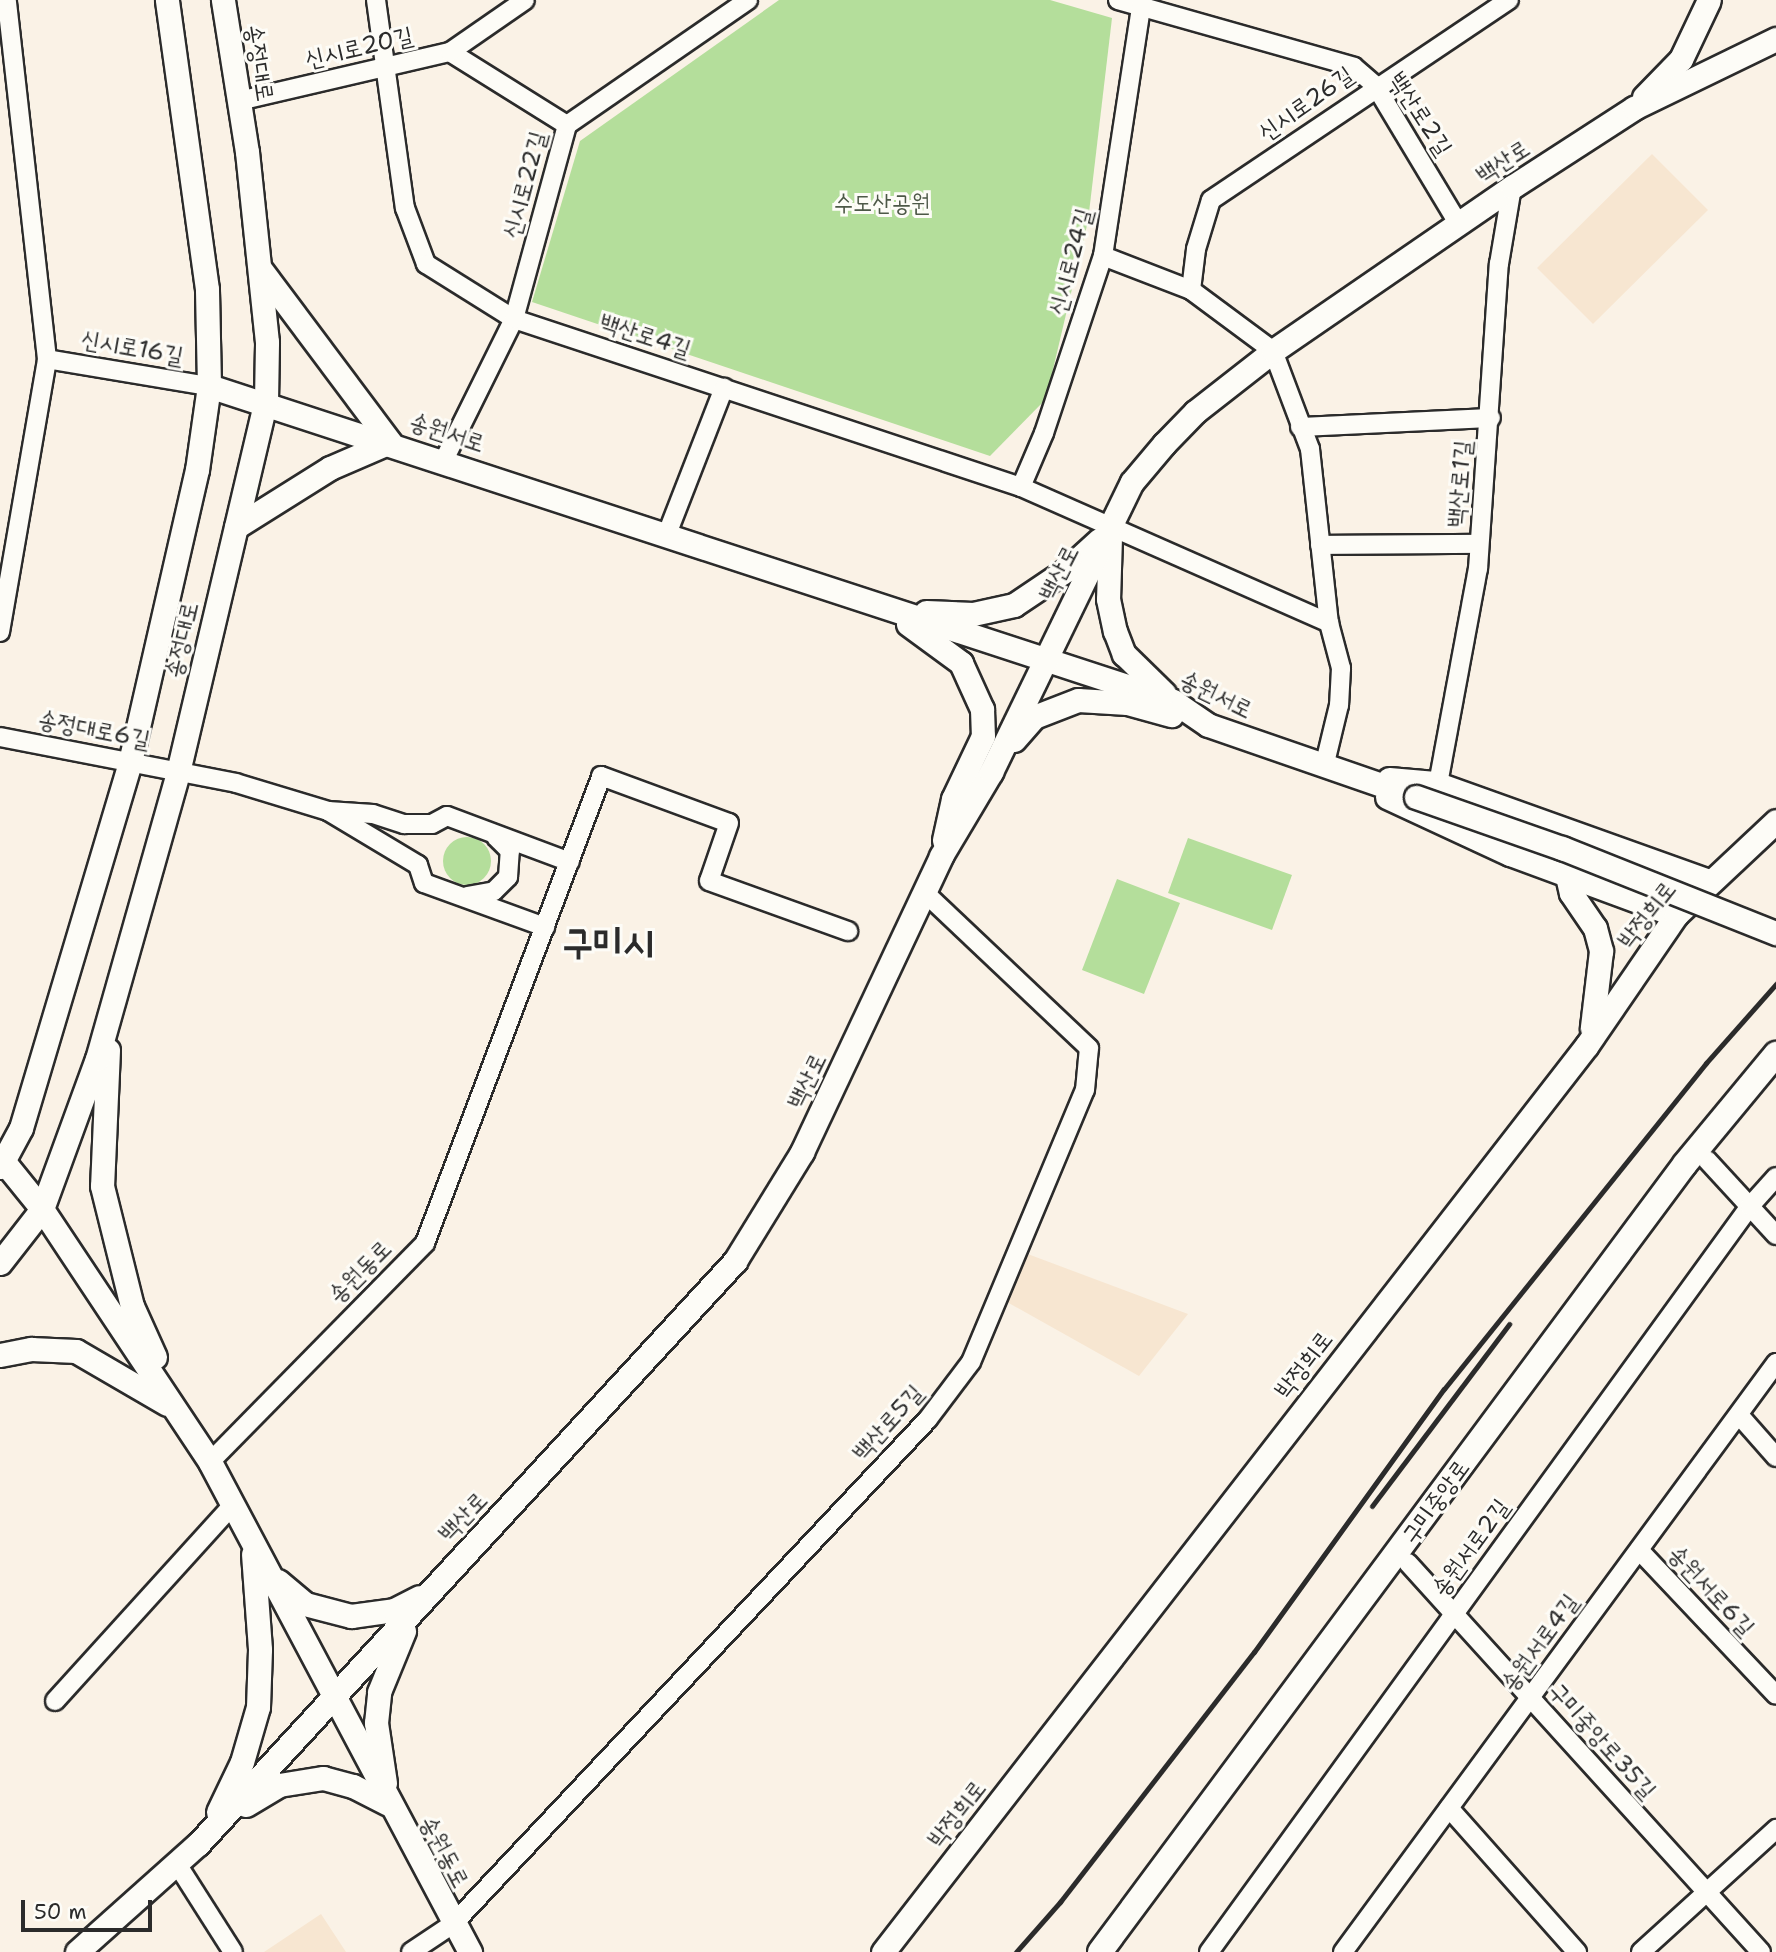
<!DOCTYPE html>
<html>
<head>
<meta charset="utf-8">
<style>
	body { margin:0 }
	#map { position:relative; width:1776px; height:1952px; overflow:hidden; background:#faf2e6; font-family:"Shantell Sans","Poor Story",sans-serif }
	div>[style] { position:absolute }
	.built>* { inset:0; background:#f7e6d1 }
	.green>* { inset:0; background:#b4de9b }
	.round { border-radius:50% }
	.roads { filter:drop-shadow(2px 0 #2b2b2b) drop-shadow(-2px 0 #2b2b2b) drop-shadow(0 2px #2b2b2b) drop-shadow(0 -2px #2b2b2b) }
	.minor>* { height:18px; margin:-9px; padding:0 9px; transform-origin:9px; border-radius:9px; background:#fdfcf7 }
	.tertiary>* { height:23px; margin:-11.5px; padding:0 11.5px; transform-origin:11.5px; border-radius:11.5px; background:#fdfcf7 }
	.secondary>* { height:24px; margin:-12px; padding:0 12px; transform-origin:12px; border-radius:12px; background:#fdfcf7 }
	.rail>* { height:5px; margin:-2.5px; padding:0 2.5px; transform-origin:2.5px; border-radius:2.5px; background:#2b2b2b }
	.bridges { filter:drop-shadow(2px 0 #2b2b2b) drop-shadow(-2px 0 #2b2b2b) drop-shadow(0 2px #2b2b2b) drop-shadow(0 -2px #2b2b2b) }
	.tertiary-bridge>* { height:23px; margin:-11.5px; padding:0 11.5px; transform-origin:11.5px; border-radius:11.5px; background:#fdfcf7 }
	span { translate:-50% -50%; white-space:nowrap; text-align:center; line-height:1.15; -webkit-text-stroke:6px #fdfcf7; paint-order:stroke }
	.street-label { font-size:24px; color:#2b2b2b }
	.park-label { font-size:24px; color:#4d5847 }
	.town-label { font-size:38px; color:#2b2b2b; font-weight:700 }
	.scale { position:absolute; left:21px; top:1900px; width:131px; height:32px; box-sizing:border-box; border:4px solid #2b2b2b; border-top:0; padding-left:9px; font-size:21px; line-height:24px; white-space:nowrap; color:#2b2b2b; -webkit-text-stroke:5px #fdfcf7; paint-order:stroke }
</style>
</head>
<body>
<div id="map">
	<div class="built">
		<i style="clip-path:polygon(1652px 154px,1708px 210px,1593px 324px,1537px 268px)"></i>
		<i style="clip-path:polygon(1017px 1250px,1188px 1314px,1139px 1376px,998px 1297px)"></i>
		<i style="clip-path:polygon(321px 1914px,346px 1952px,264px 1952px)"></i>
	</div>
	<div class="green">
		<i style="clip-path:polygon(779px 0,1050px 0,1112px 18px,1088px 221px,1046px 399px,990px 456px,532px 302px,580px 141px)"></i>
		<i class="round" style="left:443px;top:837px;width:48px;height:48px"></i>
		<i style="clip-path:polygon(1188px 838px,1292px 875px,1272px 930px,1168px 893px)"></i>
		<i style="clip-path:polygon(1117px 879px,1180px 903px,1144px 994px,1082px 970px)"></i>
	</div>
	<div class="roads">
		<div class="minor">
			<i style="left:376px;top:0;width:210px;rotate:82.1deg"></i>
			<i style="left:405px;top:208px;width:60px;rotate:69.4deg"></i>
			<i style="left:426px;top:264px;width:104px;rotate:32deg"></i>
			<i style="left:514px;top:319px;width:534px;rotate:18.33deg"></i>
			<i style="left:1021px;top:487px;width:337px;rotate:23.8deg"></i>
			<i style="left:1118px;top:0;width:245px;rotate:15.8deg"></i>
			<i style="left:1354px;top:67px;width:28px;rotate:41deg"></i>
			<i style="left:1375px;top:85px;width:161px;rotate:59deg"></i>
			<i style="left:450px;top:52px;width:138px;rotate:32deg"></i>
			<i style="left:239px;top:101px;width:217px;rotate:-13.1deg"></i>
			<i style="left:450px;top:52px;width:91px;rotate:-34.7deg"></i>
			<i style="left:1103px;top:256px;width:94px;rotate:21.1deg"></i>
			<i style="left:1191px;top:290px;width:102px;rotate:36.6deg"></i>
			<i style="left:1273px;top:351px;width:105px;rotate:69.3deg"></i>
			<i style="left:1310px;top:449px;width:175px;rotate:83.8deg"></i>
			<i style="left:1329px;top:623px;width:47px;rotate:75.1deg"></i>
			<i style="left:1341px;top:668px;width:37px;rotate:93deg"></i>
			<i style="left:1339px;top:705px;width:64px;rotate:103.6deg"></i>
			<i style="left:1191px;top:290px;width:41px;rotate:-83deg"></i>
			<i style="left:1196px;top:249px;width:51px;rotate:-73deg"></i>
			<i style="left:1211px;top:200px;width:359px;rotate:-33.9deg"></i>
			<i style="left:47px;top:359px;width:164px;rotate:9.5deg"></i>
			<i style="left:1300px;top:427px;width:191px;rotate:-2.7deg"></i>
			<i style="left:444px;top:460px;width:157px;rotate:-63.6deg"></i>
			<i style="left:514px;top:319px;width:201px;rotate:-74.7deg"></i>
			<i style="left:567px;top:125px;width:220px;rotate:-34.6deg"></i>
			<i style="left:1021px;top:487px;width:59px;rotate:-66.9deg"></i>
			<i style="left:1044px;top:433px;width:187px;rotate:-71.6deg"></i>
			<i style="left:1103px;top:256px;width:259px;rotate:-81.3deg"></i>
			<i style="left:667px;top:534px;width:157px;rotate:-68.7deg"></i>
			<i style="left:1320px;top:545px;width:159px;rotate:-0.4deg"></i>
			<i style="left:0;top:632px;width:277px;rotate:-80.2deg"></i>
			<i style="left:47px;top:359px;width:361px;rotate:-96.4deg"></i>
			<i style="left:0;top:737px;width:240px;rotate:11deg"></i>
			<i style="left:236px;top:783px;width:96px;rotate:16.9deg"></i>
			<i style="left:328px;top:811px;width:45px;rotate:3.8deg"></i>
			<i style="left:373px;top:814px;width:33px;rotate:18deg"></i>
			<i style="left:404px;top:824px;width:28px"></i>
			<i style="left:432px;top:824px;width:17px;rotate:-28deg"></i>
			<i style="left:447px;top:816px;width:131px;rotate:20.5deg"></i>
			<i style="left:1438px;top:784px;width:219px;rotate:-79.5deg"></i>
			<i style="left:1478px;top:569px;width:306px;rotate:-86.1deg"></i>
			<i style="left:1499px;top:264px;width:78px;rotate:-80.4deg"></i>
			<i style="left:328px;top:811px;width:105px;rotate:31deg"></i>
			<i style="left:418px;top:865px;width:19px;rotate:72deg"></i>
			<i style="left:424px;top:883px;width:129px;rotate:20deg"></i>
			<i style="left:467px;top:896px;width:27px;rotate:-10deg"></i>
			<i style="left:494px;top:891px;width:20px;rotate:-45deg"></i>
			<i style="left:508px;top:877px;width:26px;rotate:-86deg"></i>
			<i style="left:510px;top:851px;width:20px;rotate:-135deg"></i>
			<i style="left:1707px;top:1160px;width:102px;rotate:47.4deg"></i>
			<i style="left:1739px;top:1415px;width:56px;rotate:48.6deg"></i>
			<i style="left:210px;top:1462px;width:307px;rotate:-45.5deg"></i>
			<i style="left:425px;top:1243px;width:499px;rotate:-69.3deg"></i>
			<i style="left:601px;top:776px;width:136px;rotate:20.2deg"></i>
			<i style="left:729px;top:823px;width:61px;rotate:109deg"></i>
			<i style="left:709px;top:881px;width:148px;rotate:19.8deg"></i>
			<i style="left:1639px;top:1550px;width:199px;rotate:46.6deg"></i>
			<i style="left:1408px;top:1563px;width:525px;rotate:47.78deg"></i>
			<i style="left:55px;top:1701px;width:263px;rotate:-47.8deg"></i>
			<i style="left:1449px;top:1808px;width:193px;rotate:48.4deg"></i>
			<i style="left:177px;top:1864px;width:104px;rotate:57.5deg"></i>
			<i style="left:411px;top:1952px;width:50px;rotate:-33.7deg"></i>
			<i style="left:453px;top:1924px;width:693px;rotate:-46.75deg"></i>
			<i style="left:928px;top:1419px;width:71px;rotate:-53deg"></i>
			<i style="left:971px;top:1362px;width:295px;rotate:-67.3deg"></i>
			<i style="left:1085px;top:1090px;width:42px;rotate:-84.6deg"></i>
			<i style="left:1089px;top:1048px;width:226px;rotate:-136.6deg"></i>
			<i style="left:1209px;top:1952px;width:922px;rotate:-54.05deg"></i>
			<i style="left:1750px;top:1206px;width:39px;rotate:-48deg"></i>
			<i style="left:1343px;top:1952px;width:731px;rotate:-53.68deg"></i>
			<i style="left:1641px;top:1952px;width:183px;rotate:-42.3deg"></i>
		</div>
		<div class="tertiary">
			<i style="left:1644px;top:97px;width:53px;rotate:-45.8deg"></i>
			<i style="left:1681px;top:59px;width:65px;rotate:-64.6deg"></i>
			<i style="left:262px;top:271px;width:214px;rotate:53.2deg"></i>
			<i style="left:209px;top:386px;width:1014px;rotate:18.1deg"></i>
			<i style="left:1173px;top:701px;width:42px;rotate:34.4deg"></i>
			<i style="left:1208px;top:725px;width:220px;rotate:19.1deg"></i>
			<i style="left:236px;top:527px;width:111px;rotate:-32.1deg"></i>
			<i style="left:330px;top:468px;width:65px;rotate:-23.4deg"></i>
			<i style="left:1110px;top:537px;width:62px;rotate:91.8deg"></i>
			<i style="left:1108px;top:599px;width:33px;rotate:78deg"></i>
			<i style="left:1115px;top:631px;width:25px;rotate:69deg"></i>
			<i style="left:1124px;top:654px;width:56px;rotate:44.3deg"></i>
			<i style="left:926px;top:612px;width:47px;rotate:2.4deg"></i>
			<i style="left:973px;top:614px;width:42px;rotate:-12.4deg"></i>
			<i style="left:1014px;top:605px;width:63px;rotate:-33.9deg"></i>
			<i style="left:1066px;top:570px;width:45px;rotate:-42.3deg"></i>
			<i style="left:908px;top:624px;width:66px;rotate:36.3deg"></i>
			<i style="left:961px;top:663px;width:51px;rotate:65.5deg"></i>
			<i style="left:982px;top:709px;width:27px;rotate:88deg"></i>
			<i style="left:983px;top:736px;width:70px;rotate:115.5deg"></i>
			<i style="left:953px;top:799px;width:42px;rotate:102.4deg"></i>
			<i style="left:1014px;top:740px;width:30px;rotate:-49deg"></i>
			<i style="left:1034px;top:717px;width:47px;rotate:-21.1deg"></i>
			<i style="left:1078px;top:700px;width:49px;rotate:3.5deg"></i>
			<i style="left:1127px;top:703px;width:46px;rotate:15.3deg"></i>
			<i style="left:1389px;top:779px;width:46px;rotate:5deg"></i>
			<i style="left:1435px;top:783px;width:291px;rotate:19.7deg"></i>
			<i style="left:1387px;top:797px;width:136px;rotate:24.9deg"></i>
			<i style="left:1510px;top:854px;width:177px;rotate:20.2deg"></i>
			<i style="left:1567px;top:876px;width:17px;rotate:77deg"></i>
			<i style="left:1571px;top:893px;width:42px;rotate:55.6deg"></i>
			<i style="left:1595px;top:928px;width:24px;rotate:75deg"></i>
			<i style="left:1601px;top:951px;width:77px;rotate:96.8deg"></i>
			<i style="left:108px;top:1050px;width:136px;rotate:92.5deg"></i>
			<i style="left:102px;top:1186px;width:124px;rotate:76deg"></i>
			<i style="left:132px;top:1306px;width:56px;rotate:65.7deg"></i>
			<i style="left:4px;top:1162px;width:60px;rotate:51deg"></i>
			<i style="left:42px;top:1209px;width:304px;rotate:56.4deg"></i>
			<i style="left:210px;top:1462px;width:555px;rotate:62.05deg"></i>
			<i style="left:0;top:1167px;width:44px;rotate:-61.7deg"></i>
			<i style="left:21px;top:1128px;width:382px;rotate:-73.4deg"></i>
			<i style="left:130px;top:762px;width:300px;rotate:-77.1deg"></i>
			<i style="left:197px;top:470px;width:85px;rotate:-81.9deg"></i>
			<i style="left:209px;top:386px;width:97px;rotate:-91.2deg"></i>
			<i style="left:207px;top:289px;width:292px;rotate:-97.9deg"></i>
			<i style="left:0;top:1263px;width:68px;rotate:-52.1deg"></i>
			<i style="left:42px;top:1209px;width:160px;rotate:-69.9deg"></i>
			<i style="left:97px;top:1059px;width:298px;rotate:-74.2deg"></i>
			<i style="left:178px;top:772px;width:381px;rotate:-76.7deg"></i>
			<i style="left:266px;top:401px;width:59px;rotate:-89deg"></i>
			<i style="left:267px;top:342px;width:191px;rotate:-96deg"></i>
			<i style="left:247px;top:152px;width:154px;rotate:-99deg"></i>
			<i style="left:0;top:1355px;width:32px;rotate:-11deg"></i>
			<i style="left:31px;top:1349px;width:45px;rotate:2.5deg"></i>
			<i style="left:76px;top:1351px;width:105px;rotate:30.2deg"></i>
			<i style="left:278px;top:1581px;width:35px;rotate:40deg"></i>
			<i style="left:305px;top:1604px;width:48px;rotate:14.6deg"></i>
			<i style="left:351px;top:1616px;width:43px;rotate:-7.9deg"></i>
			<i style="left:394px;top:1610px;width:28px;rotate:-27deg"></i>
			<i style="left:385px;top:1783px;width:61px;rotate:-98.5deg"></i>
			<i style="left:376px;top:1723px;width:31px;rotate:-84deg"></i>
			<i style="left:379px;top:1692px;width:66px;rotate:-67.7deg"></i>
			<i style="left:246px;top:1805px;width:39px;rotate:-31deg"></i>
			<i style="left:279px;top:1785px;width:45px;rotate:-9deg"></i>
			<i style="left:323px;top:1778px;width:31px;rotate:15deg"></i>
			<i style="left:353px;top:1786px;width:39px;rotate:27deg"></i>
			<i style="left:218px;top:1812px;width:55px;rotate:-64.4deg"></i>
			<i style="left:242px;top:1762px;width:57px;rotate:-73.8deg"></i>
			<i style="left:258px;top:1707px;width:58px;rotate:-88deg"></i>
			<i style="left:260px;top:1649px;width:95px;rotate:-94.2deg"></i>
			<i style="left:77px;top:1952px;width:162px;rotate:-41.8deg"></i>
			<i style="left:198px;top:1844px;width:793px;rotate:-47.35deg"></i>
			<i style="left:735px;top:1261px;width:128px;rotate:-58.4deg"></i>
			<i style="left:802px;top:1152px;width:327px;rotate:-64.8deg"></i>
			<i style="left:941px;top:856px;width:98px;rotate:-59.2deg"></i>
			<i style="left:991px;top:772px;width:322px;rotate:-64.1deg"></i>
			<i style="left:1132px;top:482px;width:50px;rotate:-49.9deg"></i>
			<i style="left:1164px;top:444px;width:45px;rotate:-45.9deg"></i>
			<i style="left:1195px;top:412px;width:99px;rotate:-38deg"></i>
			<i style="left:1273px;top:351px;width:290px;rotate:-34.5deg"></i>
			<i style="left:1512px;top:187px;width:145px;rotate:-32.9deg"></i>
			<i style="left:1634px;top:108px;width:158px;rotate:-25.9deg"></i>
			<i style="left:883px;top:1952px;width:1148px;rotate:-52.18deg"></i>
			<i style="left:1587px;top:1045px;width:158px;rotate:-55.6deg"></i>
			<i style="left:1676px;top:915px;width:137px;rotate:-43.2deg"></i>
		</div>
		<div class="secondary">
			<i style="left:1100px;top:1952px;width:981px;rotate:-53.41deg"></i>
			<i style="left:1685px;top:1164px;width:143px;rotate:-50.4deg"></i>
		</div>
	</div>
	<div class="rail">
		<i style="left:1372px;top:1506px;width:228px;rotate:-53deg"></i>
		<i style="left:1016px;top:1952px;width:67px;rotate:-48.7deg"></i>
		<i style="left:1060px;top:1902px;width:316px;rotate:-52.2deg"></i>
		<i style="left:1254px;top:1652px;width:324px;rotate:-54.2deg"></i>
		<i style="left:1444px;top:1389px;width:418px;rotate:-51.2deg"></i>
		<i style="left:1706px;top:1063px;width:106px;rotate:-48.5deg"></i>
	</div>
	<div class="bridges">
		<div class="tertiary-bridge">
			<i style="left:1416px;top:797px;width:155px;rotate:19.3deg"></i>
			<i style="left:1562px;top:848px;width:230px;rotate:21.7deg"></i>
		</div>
	</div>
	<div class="street-label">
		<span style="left:359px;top:48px;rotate:-13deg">신시로20길</span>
		<span style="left:259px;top:63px;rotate:81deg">송정대로</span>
		<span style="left:1306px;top:104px;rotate:-35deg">신시로26길</span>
		<span style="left:1420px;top:114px;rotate:57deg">백산로2길</span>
		<span style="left:1503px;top:162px;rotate:-33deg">백산로</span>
		<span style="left:525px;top:185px;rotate:-75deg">신시로22길</span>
		<span style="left:1071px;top:262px;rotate:-75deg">신시로24길</span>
		<span style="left:645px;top:336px;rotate:18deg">백산로4길</span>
		<span style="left:132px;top:348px;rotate:10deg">신시로16길</span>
		<span style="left:447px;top:433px;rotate:18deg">송원서로</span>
		<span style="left:1460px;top:484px;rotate:-85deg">백산로1길</span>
		<span style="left:1059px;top:573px;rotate:-63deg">백산로</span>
		<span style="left:182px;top:640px;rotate:-77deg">송정대로</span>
		<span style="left:1216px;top:695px;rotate:26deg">송원서로</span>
		<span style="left:94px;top:730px;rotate:11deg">송정대로6길</span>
		<span style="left:1647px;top:915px;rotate:-52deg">박정희로</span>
		<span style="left:807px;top:1081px;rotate:-64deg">백산로</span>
		<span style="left:360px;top:1272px;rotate:-45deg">송원동로</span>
		<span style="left:1304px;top:1365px;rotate:-52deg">박정희로</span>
		<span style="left:888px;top:1423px;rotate:-48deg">백산로5길</span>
		<span style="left:1436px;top:1502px;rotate:-54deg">구미중앙로</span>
		<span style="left:463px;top:1517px;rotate:-46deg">백산로</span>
		<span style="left:1471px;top:1548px;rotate:-54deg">송원서로2길</span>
		<span style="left:1711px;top:1591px;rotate:47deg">송원서로6길</span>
		<span style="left:1540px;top:1643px;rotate:-54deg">송원서로4길</span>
		<span style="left:1602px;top:1741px;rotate:48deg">구미중앙로35길</span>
		<span style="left:957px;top:1814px;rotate:-52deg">박정희로</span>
		<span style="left:444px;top:1852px;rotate:62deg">송원동로</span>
	</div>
	<div class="park-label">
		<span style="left:882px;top:204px">수도산공원</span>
	</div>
	<div class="town-label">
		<span style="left:608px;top:942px">구미시</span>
	</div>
	<div class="scale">50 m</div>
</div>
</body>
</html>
